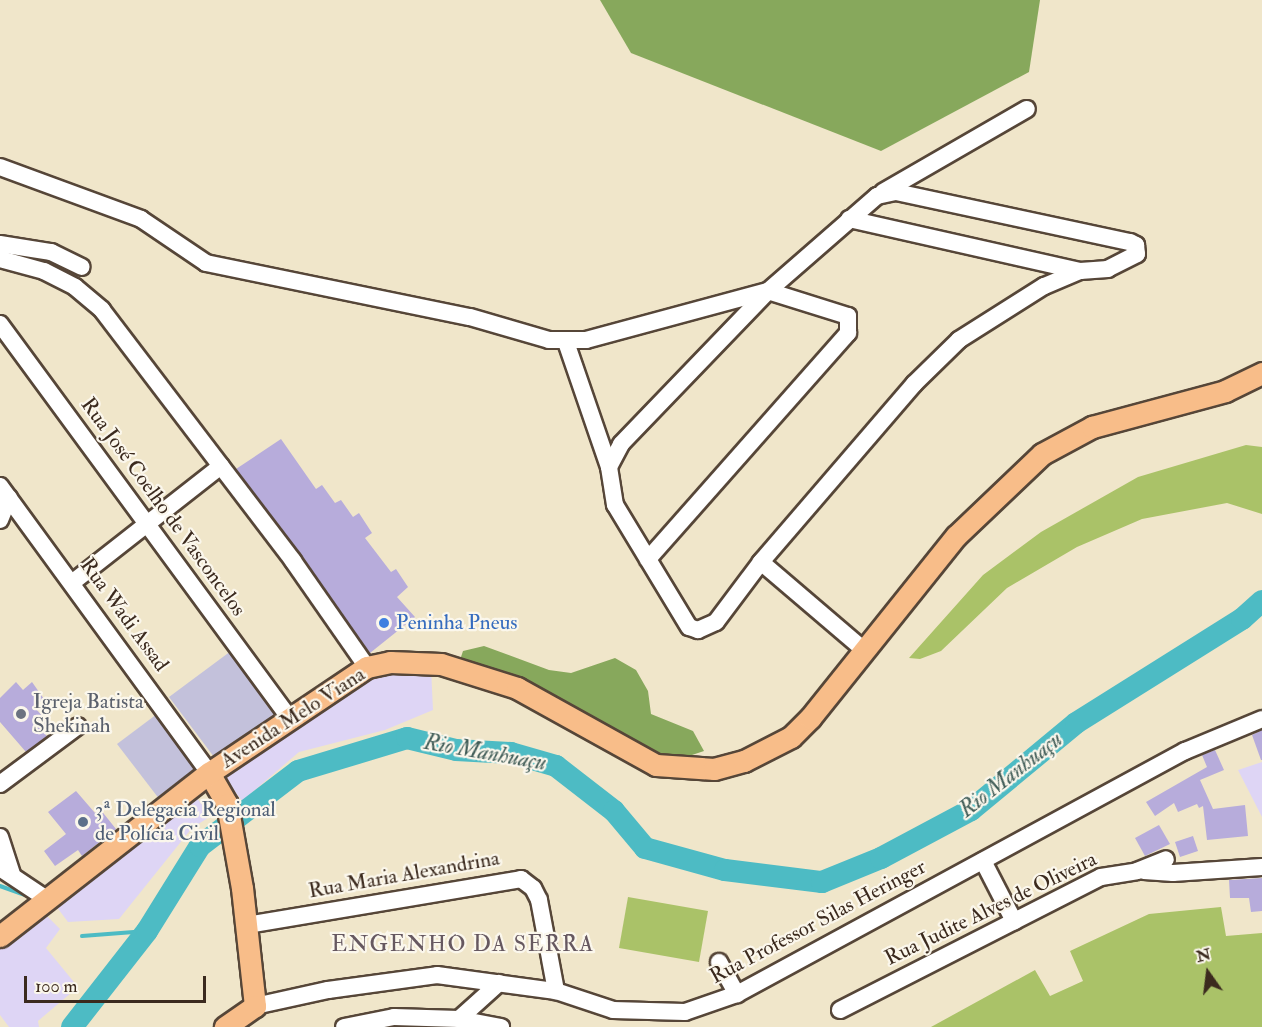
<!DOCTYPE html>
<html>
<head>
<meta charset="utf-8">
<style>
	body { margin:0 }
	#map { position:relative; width:1262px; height:1027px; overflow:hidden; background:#f0e6ca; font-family:"IM FELL Double Pica",serif }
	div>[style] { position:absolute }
	.built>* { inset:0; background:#ded5f5 }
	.industrial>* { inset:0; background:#c3c1db }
	.green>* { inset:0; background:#aac268 }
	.forest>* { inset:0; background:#87a85c }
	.stream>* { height:4px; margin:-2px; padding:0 2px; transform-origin:2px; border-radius:2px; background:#4dbbc4 }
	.river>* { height:22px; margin:-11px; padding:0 11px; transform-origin:11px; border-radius:11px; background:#4dbbc4 }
	.building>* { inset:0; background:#b7acdb }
	.roads { filter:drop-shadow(2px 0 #564638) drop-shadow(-2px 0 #564638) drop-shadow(0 2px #564638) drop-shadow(0 -2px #564638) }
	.minor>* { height:16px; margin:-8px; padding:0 8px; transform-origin:8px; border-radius:8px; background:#fff }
	.major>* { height:21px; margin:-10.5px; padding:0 10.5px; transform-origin:10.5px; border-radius:10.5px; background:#f8bd89 }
	.dots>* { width:16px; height:16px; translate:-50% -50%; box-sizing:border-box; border:3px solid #fbf7ec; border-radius:50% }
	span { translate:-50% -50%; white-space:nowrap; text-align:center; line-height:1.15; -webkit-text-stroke:4.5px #fbf7ec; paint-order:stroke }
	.street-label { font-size:21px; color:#3b2a1e }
	.shop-label { font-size:21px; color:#366cbe }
	.left { translate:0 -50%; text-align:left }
	.worship-label { font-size:21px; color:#5b616d }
	.service-label { font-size:21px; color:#4e5e75 }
	.water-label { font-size:22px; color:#415d58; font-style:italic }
	.neighbourhood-label { font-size:22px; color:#665860; letter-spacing:1.5px }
	.north { position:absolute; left:1178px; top:943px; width:60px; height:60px; -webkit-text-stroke:4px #fbf7ec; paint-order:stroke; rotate:346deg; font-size:16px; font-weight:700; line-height:24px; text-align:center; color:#3b2a1e }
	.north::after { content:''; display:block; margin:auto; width:21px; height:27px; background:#3b2a1e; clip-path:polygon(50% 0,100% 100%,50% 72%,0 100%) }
	.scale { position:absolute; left:24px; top:976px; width:182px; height:27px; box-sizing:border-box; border:3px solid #3b2a1e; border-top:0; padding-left:8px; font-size:18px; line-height:21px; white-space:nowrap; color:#3b2a1e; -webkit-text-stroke:4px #fbf7ec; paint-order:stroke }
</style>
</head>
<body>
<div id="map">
	<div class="built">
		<i style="clip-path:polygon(431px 668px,433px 710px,385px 730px,299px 752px,242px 801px,223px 775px,360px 681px,392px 671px)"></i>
		<i style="clip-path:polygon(1262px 762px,1262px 817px,1238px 770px)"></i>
		<i style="clip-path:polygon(196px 797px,211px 816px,192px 828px,119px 919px,68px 922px,53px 902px,186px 799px)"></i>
		<i style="clip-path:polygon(42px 911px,60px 929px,46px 948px,78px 987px,38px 1021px,39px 1027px,9px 1027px,0 1015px,0 942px)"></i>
	</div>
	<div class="industrial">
		<i style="clip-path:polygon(231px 651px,282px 718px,217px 761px,169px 697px)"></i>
		<i style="clip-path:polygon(157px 714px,198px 771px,160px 800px,117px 744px)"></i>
	</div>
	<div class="green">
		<i style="clip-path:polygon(1246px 445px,1262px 447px,1262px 514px,1227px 503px,1142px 519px,1077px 547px,1007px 588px,941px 651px,920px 659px,909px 658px,983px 575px,1041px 532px,1138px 477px)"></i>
		<i style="clip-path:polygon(628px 897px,708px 911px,699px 962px,619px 948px)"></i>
		<i style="clip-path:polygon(1221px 907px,1226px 936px,1262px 933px,1262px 1027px,931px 1027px,1035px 970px,1050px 996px,1083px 981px,1070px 951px,1149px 914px)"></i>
	</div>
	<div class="forest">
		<i style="clip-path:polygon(600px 0,1040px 0,1029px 72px,881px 151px,631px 53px)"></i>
		<i style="clip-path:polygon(484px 646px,549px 670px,571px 673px,615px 658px,636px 670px,648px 691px,651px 714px,693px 731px,704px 751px,680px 759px,657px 754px,565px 702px,460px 660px,463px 651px)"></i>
	</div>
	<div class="stream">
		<i style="left:0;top:886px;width:32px;rotate:20deg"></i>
		<i style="left:82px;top:936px;width:65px;rotate:-4.4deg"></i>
	</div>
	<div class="river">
		<i style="left:72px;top:1027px;width:122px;rotate:-52deg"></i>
		<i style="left:147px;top:931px;width:100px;rotate:-58.1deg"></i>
		<i style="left:200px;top:846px;width:123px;rotate:-37.4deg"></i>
		<i style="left:298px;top:771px;width:114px;rotate:-16.8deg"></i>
		<i style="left:407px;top:738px;width:50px;rotate:13.8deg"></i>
		<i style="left:456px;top:750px;width:55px;rotate:3.1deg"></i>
		<i style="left:511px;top:753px;width:47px;rotate:16.1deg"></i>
		<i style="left:556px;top:766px;width:73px;rotate:37.8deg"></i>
		<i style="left:614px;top:811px;width:48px;rotate:50deg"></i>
		<i style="left:645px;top:848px;width:83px;rotate:15.4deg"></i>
		<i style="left:725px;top:870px;width:98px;rotate:7.1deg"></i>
		<i style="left:822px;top:882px;width:64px;rotate:-22.1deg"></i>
		<i style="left:881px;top:858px;width:102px;rotate:-28.1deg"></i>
		<i style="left:971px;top:810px;width:136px;rotate:-39.6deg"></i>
		<i style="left:1076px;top:723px;width:196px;rotate:-32.1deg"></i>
		<i style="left:1242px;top:619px;width:27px;rotate:-42deg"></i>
	</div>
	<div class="building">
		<i style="clip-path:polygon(281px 439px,316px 489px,322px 485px,335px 503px,341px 500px,353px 517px,359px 513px,372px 533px,365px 538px,391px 572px,396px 569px,408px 587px,397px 597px,415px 617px,370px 653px,236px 469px)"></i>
		<i style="clip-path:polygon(16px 682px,23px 690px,32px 682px,44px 699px,34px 707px,49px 723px,41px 730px,47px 736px,26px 752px,0 722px,0 698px)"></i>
		<i style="clip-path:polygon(1262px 730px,1262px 760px,1261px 760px,1252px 735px)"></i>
		<i style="clip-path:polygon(1215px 750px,1224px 770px,1200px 780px,1213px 809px,1245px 805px,1248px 836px,1207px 840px,1203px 806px,1199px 808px,1197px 804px,1178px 812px,1174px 803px,1155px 816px,1146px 802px,1207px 767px,1202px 755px)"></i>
		<i style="clip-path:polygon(76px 791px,95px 813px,100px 809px,116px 829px,82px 856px,78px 850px,55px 866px,44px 851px,66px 834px,48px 812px)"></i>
		<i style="clip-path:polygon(1159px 825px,1170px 844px,1145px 856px,1135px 838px)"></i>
		<i style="clip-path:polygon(1193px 836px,1198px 851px,1180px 857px,1175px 842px)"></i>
		<i style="clip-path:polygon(1262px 878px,1262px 911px,1251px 912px,1249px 898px,1230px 898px,1229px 880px)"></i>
	</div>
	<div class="roads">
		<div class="minor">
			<i style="left:0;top:167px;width:150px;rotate:20.2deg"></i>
			<i style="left:141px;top:219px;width:78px;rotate:34.1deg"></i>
			<i style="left:206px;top:263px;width:269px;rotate:11.6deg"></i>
			<i style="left:470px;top:317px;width:82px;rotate:16.2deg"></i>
			<i style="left:549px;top:340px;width:37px"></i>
			<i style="left:586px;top:340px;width:188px;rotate:-15.1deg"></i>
			<i style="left:768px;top:291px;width:84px;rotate:17.4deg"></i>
			<i style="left:848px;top:316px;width:17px;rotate:90deg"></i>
			<i style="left:848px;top:333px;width:302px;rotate:131.5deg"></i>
			<i style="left:883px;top:192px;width:166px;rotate:-30deg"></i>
			<i style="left:896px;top:192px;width:239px;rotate:12.1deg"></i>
			<i style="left:1130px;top:242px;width:7px;rotate:27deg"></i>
			<i style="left:1136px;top:245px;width:9px;rotate:84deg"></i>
			<i style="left:1137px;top:254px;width:33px;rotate:153deg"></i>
			<i style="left:1108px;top:269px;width:28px;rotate:176deg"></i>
			<i style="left:1080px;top:271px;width:39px;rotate:157deg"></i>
			<i style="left:1044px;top:286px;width:101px;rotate:147.6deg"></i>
			<i style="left:959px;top:340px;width:63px;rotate:135.6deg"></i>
			<i style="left:914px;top:384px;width:235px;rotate:130.7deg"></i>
			<i style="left:761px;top:562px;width:75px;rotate:126.9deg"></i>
			<i style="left:716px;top:622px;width:20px;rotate:156deg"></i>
			<i style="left:698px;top:630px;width:9px;rotate:-162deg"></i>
			<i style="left:689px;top:627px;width:143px;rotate:-121.2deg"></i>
			<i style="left:615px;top:505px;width:38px;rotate:-99deg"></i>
			<i style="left:609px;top:467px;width:26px;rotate:-62deg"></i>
			<i style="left:621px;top:444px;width:212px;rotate:-46.1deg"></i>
			<i style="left:768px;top:291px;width:145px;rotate:-41.1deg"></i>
			<i style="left:877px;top:196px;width:19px;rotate:-12deg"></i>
			<i style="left:849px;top:219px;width:237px;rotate:12.7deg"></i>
			<i style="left:0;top:244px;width:52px;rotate:8.9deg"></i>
			<i style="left:51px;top:252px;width:34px;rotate:26deg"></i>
			<i style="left:0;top:259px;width:46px;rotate:15.3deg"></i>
			<i style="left:44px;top:271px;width:35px;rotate:27deg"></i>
			<i style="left:75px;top:287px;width:35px;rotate:40deg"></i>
			<i style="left:102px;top:310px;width:315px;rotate:52.7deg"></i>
			<i style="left:293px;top:561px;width:129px;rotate:55.1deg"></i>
			<i style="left:0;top:324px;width:488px;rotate:53.7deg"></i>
			<i style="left:566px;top:342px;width:132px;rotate:71deg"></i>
			<i style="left:0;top:486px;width:355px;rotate:53.9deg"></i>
			<i style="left:0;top:520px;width:24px;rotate:-68deg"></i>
			<i style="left:761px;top:562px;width:134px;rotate:40.5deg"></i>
			<i style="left:73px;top:582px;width:188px;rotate:-38.1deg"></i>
			<i style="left:0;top:784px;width:97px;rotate:-36.6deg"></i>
			<i style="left:0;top:837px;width:38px;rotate:72deg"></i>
			<i style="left:983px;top:861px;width:68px;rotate:62.7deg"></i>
			<i style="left:0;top:868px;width:58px;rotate:33.7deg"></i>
			<i style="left:1144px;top:871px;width:29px;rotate:4deg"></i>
			<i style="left:1173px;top:873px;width:89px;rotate:-3.9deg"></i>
			<i style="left:247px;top:925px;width:278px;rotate:-9.5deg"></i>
			<i style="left:521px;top:879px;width:15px;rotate:37deg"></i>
			<i style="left:533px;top:888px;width:13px;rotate:63deg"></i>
			<i style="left:539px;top:900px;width:93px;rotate:79.4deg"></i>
			<i style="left:719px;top:962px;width:37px;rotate:61deg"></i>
			<i style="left:255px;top:1006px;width:75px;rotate:-12.4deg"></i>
			<i style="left:328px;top:990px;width:110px;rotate:-7.8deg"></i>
			<i style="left:437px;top:975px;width:120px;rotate:7.7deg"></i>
			<i style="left:556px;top:991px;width:60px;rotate:18.4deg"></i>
			<i style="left:613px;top:1010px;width:72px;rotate:1.6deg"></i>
			<i style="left:685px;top:1012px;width:55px;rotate:-19.1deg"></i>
			<i style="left:737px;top:994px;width:510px;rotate:-28.48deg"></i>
			<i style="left:1185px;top:751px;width:83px;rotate:-22.6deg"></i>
			<i style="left:840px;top:1010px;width:293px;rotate:-27deg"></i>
			<i style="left:1101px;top:877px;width:36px;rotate:-9deg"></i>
			<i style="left:1137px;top:871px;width:31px;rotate:-22deg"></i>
			<i style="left:459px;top:1019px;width:54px;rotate:-42deg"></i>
			<i style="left:344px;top:1027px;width:51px;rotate:-11.3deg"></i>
			<i style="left:394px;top:1017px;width:65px;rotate:1.8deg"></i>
			<i style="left:459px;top:1019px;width:43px;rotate:10.8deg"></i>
		</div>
		<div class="major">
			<i style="left:209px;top:773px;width:36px;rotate:60deg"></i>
			<i style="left:227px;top:804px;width:85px;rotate:79.9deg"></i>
			<i style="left:242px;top:888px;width:119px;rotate:83.7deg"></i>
			<i style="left:255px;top:1006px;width:37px;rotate:145deg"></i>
			<i style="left:0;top:936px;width:265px;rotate:-38deg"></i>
			<i style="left:209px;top:773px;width:190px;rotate:-33.9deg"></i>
			<i style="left:367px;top:667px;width:24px;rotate:-12deg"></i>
			<i style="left:390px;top:662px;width:51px;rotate:2.2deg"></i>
			<i style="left:441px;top:664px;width:80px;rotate:17.5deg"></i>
			<i style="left:517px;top:688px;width:159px;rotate:29deg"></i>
			<i style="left:656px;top:765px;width:58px;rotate:3.9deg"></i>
			<i style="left:714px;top:769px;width:31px;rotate:-15deg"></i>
			<i style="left:744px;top:761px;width:53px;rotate:-27.1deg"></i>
			<i style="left:791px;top:737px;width:27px;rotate:-45deg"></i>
			<i style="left:810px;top:718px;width:233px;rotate:-51.3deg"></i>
			<i style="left:956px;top:536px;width:119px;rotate:-43.6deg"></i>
			<i style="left:1042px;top:454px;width:57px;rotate:-28.4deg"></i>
			<i style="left:1092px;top:427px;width:138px;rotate:-15.1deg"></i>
			<i style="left:1225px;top:391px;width:41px;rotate:-25.9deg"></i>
		</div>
	</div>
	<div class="dots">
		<i style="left:384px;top:623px;background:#3f7fe0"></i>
		<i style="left:21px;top:714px;background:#6b7280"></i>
		<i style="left:83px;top:822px;background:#5c6f8a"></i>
	</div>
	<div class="street-label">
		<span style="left:163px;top:507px;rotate:54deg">Rua José Coelho de Vasconcelos</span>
		<span style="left:124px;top:615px;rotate:54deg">Rua Wadi Assad</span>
		<span style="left:293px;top:718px;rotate:-33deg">Avenida Melo Viana</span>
		<span style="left:404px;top:875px;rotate:-10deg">Rua Maria Alexandrina</span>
		<span style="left:991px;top:909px;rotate:-26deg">Rua Judite Alves de Oliveira</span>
		<span style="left:818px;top:922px;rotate:-28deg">Rua Professor Silas Heringer</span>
	</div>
	<div class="shop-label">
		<span class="left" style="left:396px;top:623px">Peninha Pneus</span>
	</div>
	<div class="worship-label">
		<span class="left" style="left:33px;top:714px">Igreja Batista<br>Shekinah</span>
	</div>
	<div class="service-label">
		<span class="left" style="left:95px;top:822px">3ª Delegacia Regional<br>de Polícia Civil</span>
	</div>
	<div class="water-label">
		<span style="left:485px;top:753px;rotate:10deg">Rio Manhuaçu</span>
		<span style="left:1011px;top:775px;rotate:-38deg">Rio Manhuaçu</span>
	</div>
	<div class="neighbourhood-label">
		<span style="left:463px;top:945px">ENGENHO DA SERRA</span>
	</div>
	<div class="north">N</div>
	<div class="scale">100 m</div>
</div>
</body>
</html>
